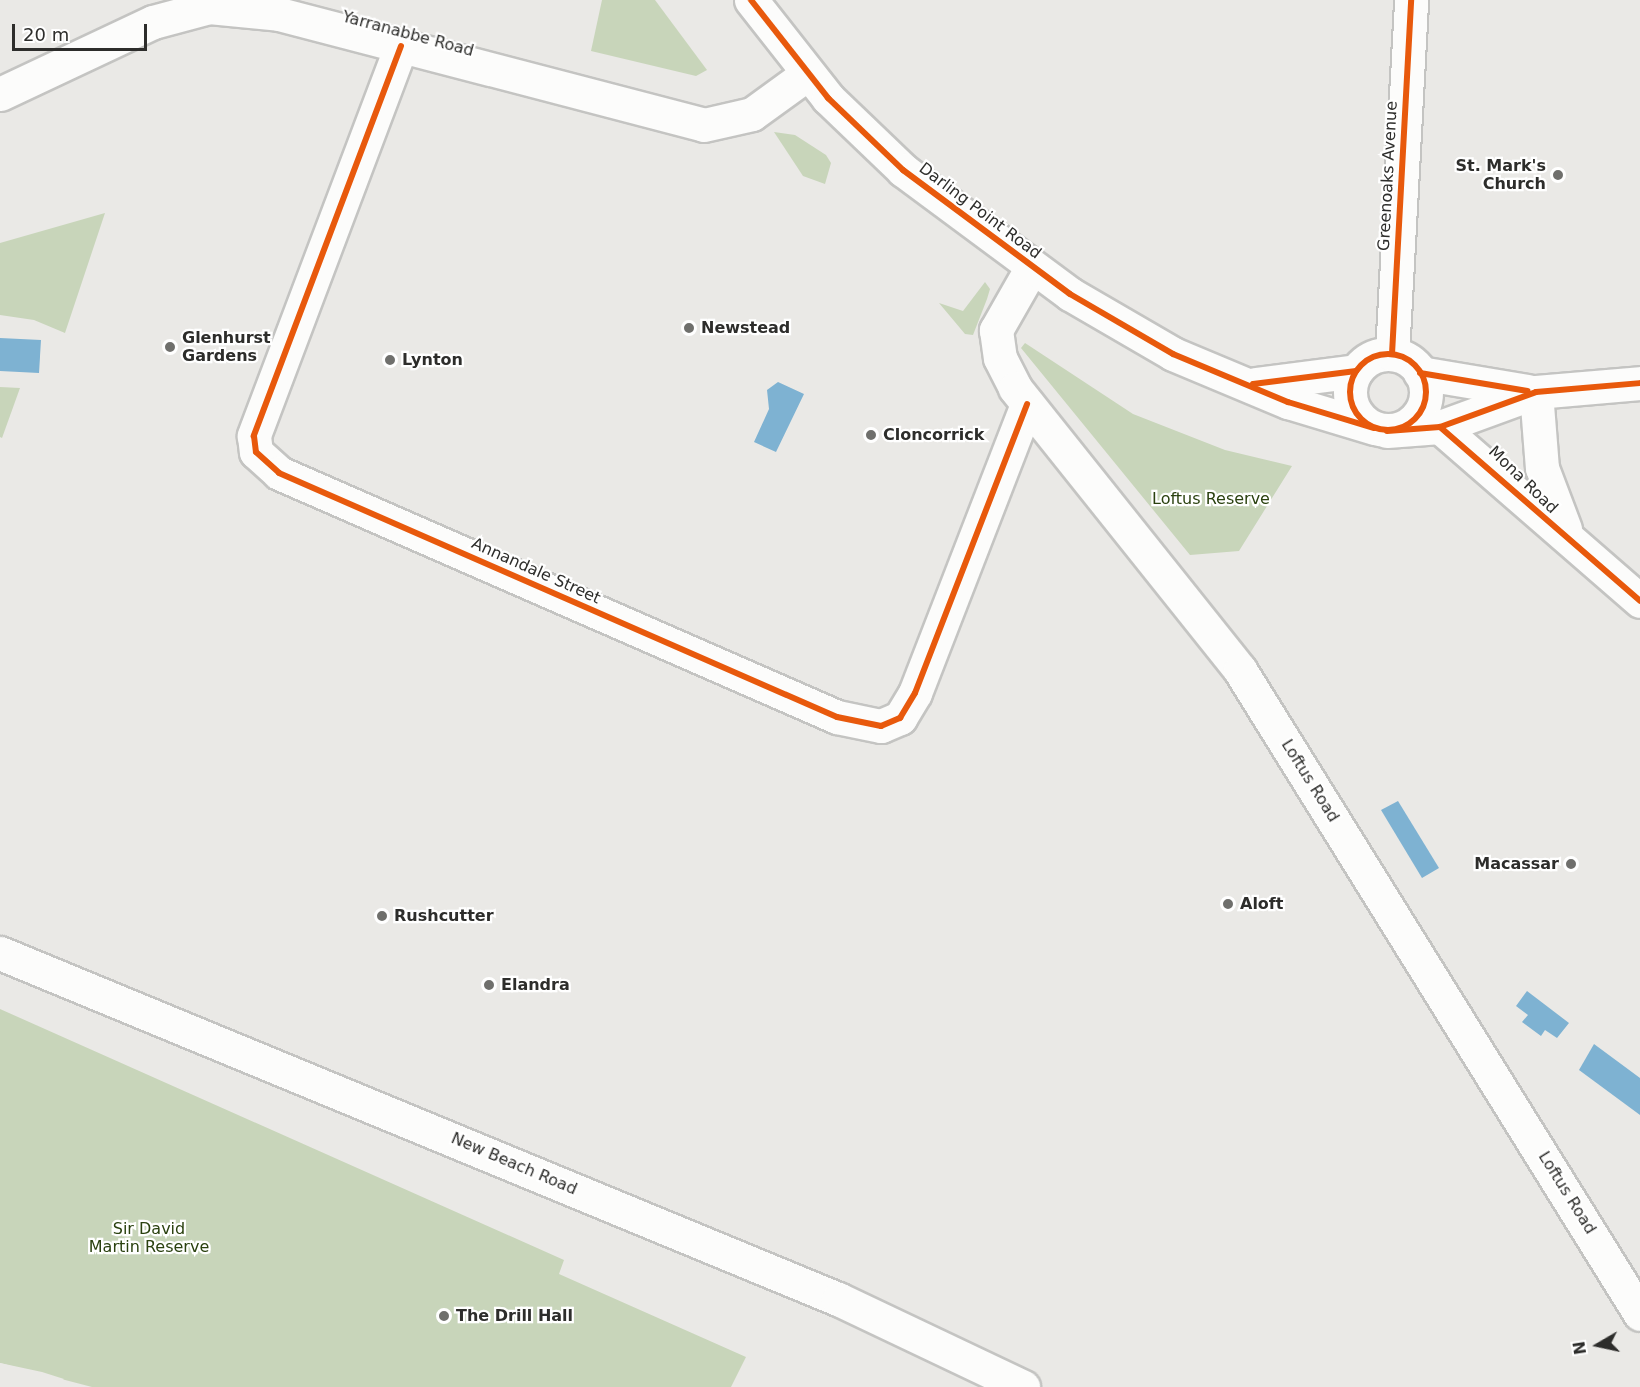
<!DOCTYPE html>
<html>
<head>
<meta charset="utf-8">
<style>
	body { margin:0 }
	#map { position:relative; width:1640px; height:1387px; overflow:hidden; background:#eae9e6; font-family:"DejaVu Sans",sans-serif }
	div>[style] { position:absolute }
	.green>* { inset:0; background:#c8d5ba }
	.water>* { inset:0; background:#7eb2d2 }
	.pier>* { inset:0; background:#eae9e6 }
	.roads { filter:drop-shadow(2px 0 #c4c4c2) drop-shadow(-2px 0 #c4c4c2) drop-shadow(0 2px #c4c4c2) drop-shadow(0 -2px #c4c4c2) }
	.minor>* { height:33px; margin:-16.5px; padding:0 16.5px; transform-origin:16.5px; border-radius:16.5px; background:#fcfcfb }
	.tertiary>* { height:33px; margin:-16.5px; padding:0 16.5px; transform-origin:16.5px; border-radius:16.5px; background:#fcfcfb }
	.tertiary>.ring { margin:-16.5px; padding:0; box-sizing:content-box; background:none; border:33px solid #fcfcfb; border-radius:50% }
	.cycleway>* { height:6px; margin:-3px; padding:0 3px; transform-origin:3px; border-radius:3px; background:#e8590c }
	.cycleway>.ring { margin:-3px; padding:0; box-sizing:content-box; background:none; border:6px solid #e8590c; border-radius:50% }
	.dots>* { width:16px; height:16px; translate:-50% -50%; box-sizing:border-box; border:3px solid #fff; border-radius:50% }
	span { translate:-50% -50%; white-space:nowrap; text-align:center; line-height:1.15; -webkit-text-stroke:4.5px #fff; paint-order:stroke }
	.street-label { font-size:16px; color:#2d2d2b }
	.poi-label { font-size:16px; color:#2d2d2b; font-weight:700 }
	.right { translate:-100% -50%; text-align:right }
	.left { translate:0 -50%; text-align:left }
	.park-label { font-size:16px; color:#2a410f }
	.north { position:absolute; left:1568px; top:1315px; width:60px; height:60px; -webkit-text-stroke:4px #fff; paint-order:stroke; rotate:261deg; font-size:16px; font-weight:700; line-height:24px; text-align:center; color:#2d2d2b }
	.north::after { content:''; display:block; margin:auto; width:21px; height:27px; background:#2d2d2b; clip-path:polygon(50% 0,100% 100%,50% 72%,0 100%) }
	.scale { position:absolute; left:12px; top:24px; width:135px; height:27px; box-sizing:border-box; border:3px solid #2d2d2b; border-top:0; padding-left:8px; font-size:18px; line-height:21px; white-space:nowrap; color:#2d2d2b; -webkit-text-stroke:4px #fff; paint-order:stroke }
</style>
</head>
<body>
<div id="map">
	<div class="green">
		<i style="clip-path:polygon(602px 0,655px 0,707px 70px,696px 76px,591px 51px)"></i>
		<i style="clip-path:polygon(774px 132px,795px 135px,826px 155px,831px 163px,825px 184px,803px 176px)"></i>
		<i style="clip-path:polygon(105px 213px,65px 333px,34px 320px,0 315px,0 243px)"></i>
		<i style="clip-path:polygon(985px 282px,990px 289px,987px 299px,973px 335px,965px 334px,939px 303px,963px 311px)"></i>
		<i style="clip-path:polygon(1025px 343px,1133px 414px,1225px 450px,1292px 466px,1239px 551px,1190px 555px,1021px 348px)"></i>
		<i style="clip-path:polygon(0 387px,20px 388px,2px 438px,0 437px)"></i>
		<i style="clip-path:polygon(0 1009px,564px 1260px,559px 1274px,746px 1357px,731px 1387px,92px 1387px,0 1363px)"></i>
	</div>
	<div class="water">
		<i style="clip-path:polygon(0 338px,41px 340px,39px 373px,0 371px)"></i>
		<i style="clip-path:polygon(778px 382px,804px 394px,776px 452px,754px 442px,769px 409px,767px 390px)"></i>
		<i style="clip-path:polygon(1398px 801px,1439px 868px,1422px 878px,1381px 810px)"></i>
		<i style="clip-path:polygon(1527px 991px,1569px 1023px,1557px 1038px,1545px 1030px,1541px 1036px,1522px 1022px,1528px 1015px,1516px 1006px)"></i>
		<i style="clip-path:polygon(1594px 1044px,1640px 1078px,1640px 1115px,1579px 1070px)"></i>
	</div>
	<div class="pier">
		<i style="clip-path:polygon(0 1363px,42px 1372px,64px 1379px,54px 1387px,0 1387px)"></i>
	</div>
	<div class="roads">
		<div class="minor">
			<i style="left:401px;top:46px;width:417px;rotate:110.7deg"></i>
			<i style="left:254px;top:436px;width:16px;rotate:83deg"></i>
			<i style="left:256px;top:452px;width:31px;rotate:42deg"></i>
			<i style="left:279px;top:473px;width:609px;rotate:23.62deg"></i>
			<i style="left:837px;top:717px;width:45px;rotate:11.6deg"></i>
			<i style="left:881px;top:726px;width:21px;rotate:-23deg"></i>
			<i style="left:900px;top:718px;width:29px;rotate:-59deg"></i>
			<i style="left:915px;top:693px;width:310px;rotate:-68.8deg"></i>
			<i style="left:0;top:94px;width:169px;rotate:-25.2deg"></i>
			<i style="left:153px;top:22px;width:58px;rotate:-15deg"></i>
			<i style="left:209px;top:7px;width:70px;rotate:5.7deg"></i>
			<i style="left:279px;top:14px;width:439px;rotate:14.6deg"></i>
			<i style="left:704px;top:125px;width:49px;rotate:-12.9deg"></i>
			<i style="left:752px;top:114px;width:68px;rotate:-36deg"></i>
			<i style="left:1032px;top:267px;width:73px;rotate:119.7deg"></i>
			<i style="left:996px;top:330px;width:28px;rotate:82deg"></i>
			<i style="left:1000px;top:358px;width:34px;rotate:63deg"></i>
			<i style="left:1015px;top:388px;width:361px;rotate:51.4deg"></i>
			<i style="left:1240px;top:670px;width:758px;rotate:58.15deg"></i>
		</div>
		<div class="tertiary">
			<i style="left:751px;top:0;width:125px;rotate:51.8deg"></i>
			<i style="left:828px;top:98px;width:104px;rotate:43.8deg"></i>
			<i style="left:903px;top:170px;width:208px;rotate:36.6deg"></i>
			<i style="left:1070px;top:294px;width:119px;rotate:30.2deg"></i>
			<i style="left:1173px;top:354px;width:125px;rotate:22.7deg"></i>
			<i style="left:1288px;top:402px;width:90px;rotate:16.8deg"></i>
			<i class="ring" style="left:1350px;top:354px;width:43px;height:43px"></i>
			<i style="left:1392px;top:354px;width:355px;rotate:-86.9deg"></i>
			<i style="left:1420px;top:373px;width:109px;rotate:9.5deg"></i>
			<i style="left:1255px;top:384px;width:102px;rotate:-7.3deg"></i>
			<i style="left:1536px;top:392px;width:76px;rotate:85.5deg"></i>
			<i style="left:1542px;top:468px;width:65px;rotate:69.3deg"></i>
			<i style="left:1440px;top:427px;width:265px;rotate:41deg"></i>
			<i style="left:1387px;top:431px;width:53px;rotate:-4.3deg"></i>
			<i style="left:1440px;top:427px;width:102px;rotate:-20deg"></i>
			<i style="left:1536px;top:392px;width:104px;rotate:-4.9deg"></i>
			<i style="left:0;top:953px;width:907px;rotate:22.44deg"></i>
			<i style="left:838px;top:1299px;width:205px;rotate:25.4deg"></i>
		</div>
	</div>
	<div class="cycleway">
		<i style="left:751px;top:0;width:125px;rotate:51.8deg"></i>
		<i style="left:828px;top:98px;width:104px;rotate:43.8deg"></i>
		<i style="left:903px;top:170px;width:208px;rotate:36.6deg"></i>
		<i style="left:1070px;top:294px;width:119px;rotate:30.2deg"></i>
		<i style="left:1173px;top:354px;width:125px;rotate:22.7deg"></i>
		<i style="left:1288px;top:402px;width:90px;rotate:16.8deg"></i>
		<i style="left:401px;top:46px;width:417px;rotate:110.7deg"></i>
		<i style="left:254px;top:436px;width:16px;rotate:83deg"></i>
		<i style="left:256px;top:452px;width:31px;rotate:42deg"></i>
		<i style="left:279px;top:473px;width:609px;rotate:23.62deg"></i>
		<i style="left:837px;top:717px;width:45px;rotate:11.6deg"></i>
		<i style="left:881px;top:726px;width:21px;rotate:-23deg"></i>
		<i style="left:900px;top:718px;width:29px;rotate:-59deg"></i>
		<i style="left:915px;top:693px;width:310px;rotate:-68.8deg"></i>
		<i class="ring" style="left:1350px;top:354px;width:70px;height:70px"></i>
		<i style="left:1392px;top:354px;width:355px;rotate:-86.9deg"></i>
		<i style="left:1420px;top:373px;width:109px;rotate:9.5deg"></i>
		<i style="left:1253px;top:384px;width:104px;rotate:-7.2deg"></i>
		<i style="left:1440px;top:427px;width:265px;rotate:41deg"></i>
		<i style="left:1387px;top:431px;width:53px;rotate:-4.3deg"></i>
		<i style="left:1440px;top:427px;width:102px;rotate:-20deg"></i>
		<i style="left:1536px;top:392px;width:104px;rotate:-4.9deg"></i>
	</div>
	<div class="dots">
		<i style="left:1558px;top:175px;background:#6f6f6c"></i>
		<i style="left:689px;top:328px;background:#6f6f6c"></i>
		<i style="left:170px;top:347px;background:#6f6f6c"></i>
		<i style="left:390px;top:360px;background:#6f6f6c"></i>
		<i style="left:871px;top:435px;background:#6f6f6c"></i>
		<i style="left:1571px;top:864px;background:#6f6f6c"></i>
		<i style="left:1228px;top:904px;background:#6f6f6c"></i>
		<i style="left:382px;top:916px;background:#6f6f6c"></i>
		<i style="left:489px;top:985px;background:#6f6f6c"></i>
		<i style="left:444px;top:1316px;background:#6f6f6c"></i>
	</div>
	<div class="street-label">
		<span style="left:408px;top:34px;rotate:15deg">Yarranabbe Road</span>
		<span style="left:1388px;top:176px;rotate:-87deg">Greenoaks Avenue</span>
		<span style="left:980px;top:211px;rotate:37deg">Darling Point Road</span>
		<span style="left:1523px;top:480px;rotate:44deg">Mona Road</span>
		<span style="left:536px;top:571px;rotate:24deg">Annandale Street</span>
		<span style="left:1310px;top:781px;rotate:58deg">Loftus Road</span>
		<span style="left:514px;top:1164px;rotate:23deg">New Beach Road</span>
		<span style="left:1567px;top:1193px;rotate:58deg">Loftus Road</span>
	</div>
	<div class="poi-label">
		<span class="right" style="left:1546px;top:175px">St. Mark's<br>Church</span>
		<span class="left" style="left:701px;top:328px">Newstead</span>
		<span class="left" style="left:182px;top:347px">Glenhurst<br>Gardens</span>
		<span class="left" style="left:402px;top:360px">Lynton</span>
		<span class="left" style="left:883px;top:435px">Cloncorrick</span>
		<span class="right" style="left:1559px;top:864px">Macassar</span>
		<span class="left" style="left:1240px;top:904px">Aloft</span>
		<span class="left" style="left:394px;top:916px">Rushcutter</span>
		<span class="left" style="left:501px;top:985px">Elandra</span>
		<span class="left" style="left:456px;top:1316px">The Drill Hall</span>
	</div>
	<div class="park-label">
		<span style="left:1211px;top:499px">Loftus Reserve</span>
		<span style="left:149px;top:1238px">Sir David<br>Martin Reserve</span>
	</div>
	<div class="north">N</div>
	<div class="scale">20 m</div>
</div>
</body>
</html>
